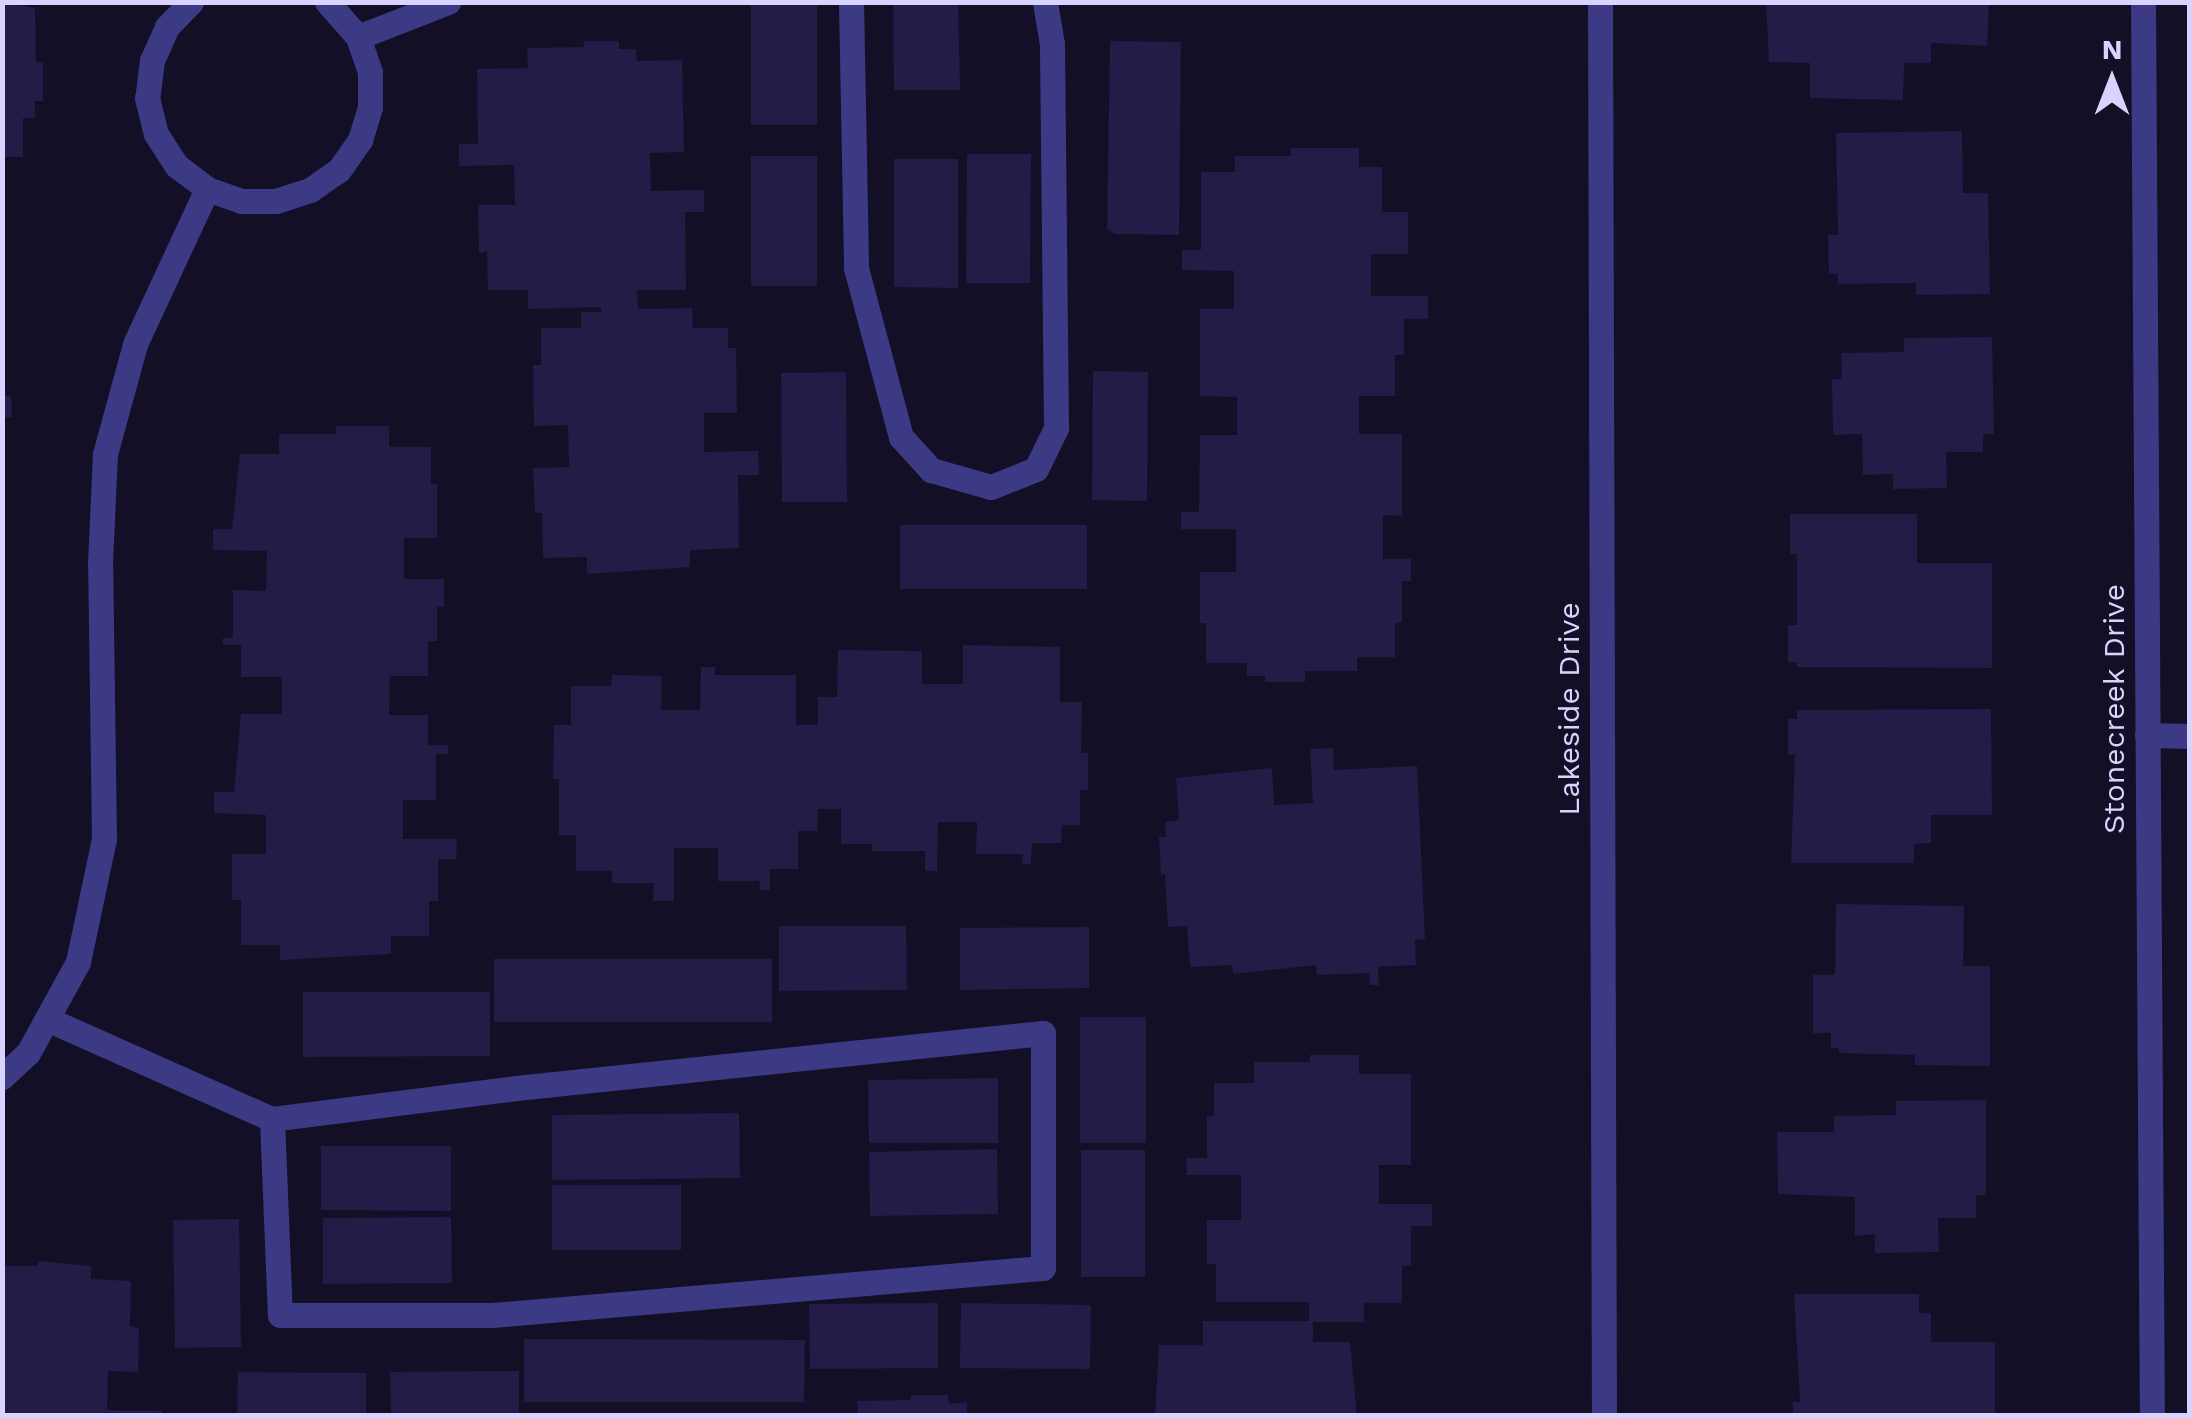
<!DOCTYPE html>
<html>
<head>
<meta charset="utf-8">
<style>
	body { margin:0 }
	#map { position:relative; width:2192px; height:1418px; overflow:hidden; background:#130f26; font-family:"Work Sans",sans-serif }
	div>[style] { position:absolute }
	.building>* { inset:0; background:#241b47 }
	.service>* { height:25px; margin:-12.5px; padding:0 12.5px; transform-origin:12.5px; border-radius:12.5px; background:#3d3a85 }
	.minor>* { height:25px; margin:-12.5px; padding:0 12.5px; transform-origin:12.5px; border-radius:12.5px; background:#3d3a85 }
	.tertiary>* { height:25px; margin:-12.5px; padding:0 12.5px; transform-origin:12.5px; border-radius:12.5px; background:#3d3a85 }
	span { translate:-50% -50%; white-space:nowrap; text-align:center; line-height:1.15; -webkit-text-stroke:8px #130f26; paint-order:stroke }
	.street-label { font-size:30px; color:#d9d4ff }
	.frame { position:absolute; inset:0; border:5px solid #d9d4ff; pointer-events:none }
	.north { position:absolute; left:2062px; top:30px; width:100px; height:100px; -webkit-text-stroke:8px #130f26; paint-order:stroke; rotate:0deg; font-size:28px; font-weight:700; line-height:40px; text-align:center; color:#d9d4ff }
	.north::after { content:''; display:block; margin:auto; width:35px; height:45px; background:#d9d4ff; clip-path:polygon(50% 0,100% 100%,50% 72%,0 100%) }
</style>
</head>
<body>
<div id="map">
	<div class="building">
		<i style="clip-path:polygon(2px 2px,35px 8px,36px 62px,43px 62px,43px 101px,35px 101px,35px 118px,23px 118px,23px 157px,2px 157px)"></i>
		<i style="clip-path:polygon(751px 2px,817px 2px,817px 125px,751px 125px)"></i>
		<i style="clip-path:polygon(893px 2px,958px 2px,960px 90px,894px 90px)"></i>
		<i style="clip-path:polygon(1766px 2px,1989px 2px,1987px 46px,1931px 43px,1931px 63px,1904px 63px,1903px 100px,1810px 98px,1810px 63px,1769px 62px)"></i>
		<i style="clip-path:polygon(584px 41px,619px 41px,619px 49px,636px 49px,637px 61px,682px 60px,684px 152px,650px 153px,651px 191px,704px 190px,704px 212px,685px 212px,686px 290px,637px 290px,638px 309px,692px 308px,693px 328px,728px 328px,728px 348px,736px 348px,737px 413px,704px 413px,704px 452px,758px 451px,759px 475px,738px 475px,739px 548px,690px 550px,690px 567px,587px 574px,587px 557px,543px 558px,542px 513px,535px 513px,533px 468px,569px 467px,568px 425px,534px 426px,533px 365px,541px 365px,541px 328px,581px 328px,581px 312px,601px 312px,601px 307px,528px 309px,528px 290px,488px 290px,487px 251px,479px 253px,478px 205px,515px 205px,514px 165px,459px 166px,459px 144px,478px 144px,477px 69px,528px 68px,527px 48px,584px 47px)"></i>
		<i style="clip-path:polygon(1110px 41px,1181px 42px,1179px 235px,1115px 234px,1107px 229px)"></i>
		<i style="clip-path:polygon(1962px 131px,1963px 193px,1988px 193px,1990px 294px,1916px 295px,1916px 283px,1838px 284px,1838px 274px,1829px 274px,1828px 235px,1838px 235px,1836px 133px)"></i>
		<i style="clip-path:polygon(1291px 148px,1359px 148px,1359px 167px,1382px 167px,1382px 212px,1408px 212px,1408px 254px,1371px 254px,1371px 296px,1428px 296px,1428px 319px,1404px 319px,1404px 355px,1395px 355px,1395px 396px,1359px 396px,1359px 434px,1402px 434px,1402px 516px,1383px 515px,1383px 559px,1411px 559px,1411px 581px,1402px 581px,1402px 622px,1395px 624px,1395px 657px,1357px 657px,1357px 671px,1305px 671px,1305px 682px,1265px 682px,1265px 676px,1247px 676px,1247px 663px,1206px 663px,1206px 623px,1200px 623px,1200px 572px,1236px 572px,1236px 529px,1181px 529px,1181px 512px,1199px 512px,1200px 435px,1237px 435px,1237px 397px,1200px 396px,1200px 309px,1234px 309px,1234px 271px,1182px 270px,1182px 250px,1201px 250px,1201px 172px,1235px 172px,1235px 156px,1291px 156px)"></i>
		<i style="clip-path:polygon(967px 154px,1031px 154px,1030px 283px,966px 283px)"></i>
		<i style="clip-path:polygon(751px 156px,817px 156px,817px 286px,751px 286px)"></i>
		<i style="clip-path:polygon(894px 159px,958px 159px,958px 288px,894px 287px)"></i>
		<i style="clip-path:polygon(1992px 337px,1994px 434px,1983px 434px,1983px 452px,1946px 452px,1947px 488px,1893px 489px,1893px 474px,1863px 475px,1862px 434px,1833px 435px,1832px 379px,1842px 379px,1841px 353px,1904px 352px,1904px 338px)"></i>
		<i style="clip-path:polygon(1093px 371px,1148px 372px,1147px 501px,1092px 500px)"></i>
		<i style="clip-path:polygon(846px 372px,847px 502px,782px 502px,781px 373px)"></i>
		<i style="clip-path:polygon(2px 396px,11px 396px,12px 417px,2px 417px)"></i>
		<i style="clip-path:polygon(336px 426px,389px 426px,389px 447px,431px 447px,431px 484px,437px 484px,437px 538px,404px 538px,404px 579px,444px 579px,444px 607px,437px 607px,437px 641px,428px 641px,428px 676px,390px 676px,389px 715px,428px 715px,428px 745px,448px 745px,448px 754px,436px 754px,436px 800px,403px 800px,403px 839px,457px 839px,456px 859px,438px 859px,438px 901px,429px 901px,429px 936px,391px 936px,391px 954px,280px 960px,280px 945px,241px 945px,241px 900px,232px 900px,232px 854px,266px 854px,266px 815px,214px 813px,214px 792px,234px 792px,241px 714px,282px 714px,282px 677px,241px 677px,241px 645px,223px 645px,223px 638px,233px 638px,233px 590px,266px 591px,267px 551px,213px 550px,213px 529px,232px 529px,240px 454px,279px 454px,279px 434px,336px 434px)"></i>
		<i style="clip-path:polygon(1790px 514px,1917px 514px,1917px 563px,1992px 563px,1992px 668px,1797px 667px,1797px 662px,1788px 662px,1788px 625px,1797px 625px,1797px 554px,1790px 554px)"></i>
		<i style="clip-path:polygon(900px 525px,1087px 525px,1087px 589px,900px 589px)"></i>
		<i style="clip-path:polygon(963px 645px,1060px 647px,1060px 702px,1082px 702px,1081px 753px,1088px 753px,1088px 790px,1080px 790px,1080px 825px,1062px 825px,1061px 843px,1032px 843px,1031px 864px,1022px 864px,1023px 854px,976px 854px,977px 822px,938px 822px,937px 871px,925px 871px,925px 851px,872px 851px,872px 844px,841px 844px,841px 809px,818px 809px,817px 831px,798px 831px,798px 869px,770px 869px,770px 890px,759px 890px,760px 881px,718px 881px,718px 848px,674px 848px,674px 901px,653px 901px,654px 883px,612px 883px,612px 871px,576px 871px,576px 835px,559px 835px,559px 779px,553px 779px,554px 725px,571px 725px,571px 686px,611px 686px,612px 675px,662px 676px,661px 710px,700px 710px,701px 667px,715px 667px,715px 675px,796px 675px,796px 725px,818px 725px,818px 697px,837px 697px,838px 650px,922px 651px,922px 684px,963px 684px)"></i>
		<i style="clip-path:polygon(1991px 709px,1992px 815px,1931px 815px,1931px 843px,1914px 844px,1914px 863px,1791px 863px,1795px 754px,1788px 755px,1788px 719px,1797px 719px,1797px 710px)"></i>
		<i style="clip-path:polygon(1333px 748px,1334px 770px,1417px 766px,1425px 939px,1415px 940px,1416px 965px,1378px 967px,1379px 985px,1370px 985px,1369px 973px,1317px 975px,1316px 965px,1233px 974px,1232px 965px,1190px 967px,1187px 926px,1168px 927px,1165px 874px,1161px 875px,1159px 837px,1166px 837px,1165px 822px,1179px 820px,1176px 778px,1272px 768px,1274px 805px,1313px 803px,1310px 749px)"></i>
		<i style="clip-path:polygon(1836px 904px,1964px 906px,1963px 966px,1990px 966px,1990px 1066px,1915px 1065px,1915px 1055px,1839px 1053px,1839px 1048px,1831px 1048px,1831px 1033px,1813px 1033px,1813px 975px,1835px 975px)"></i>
		<i style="clip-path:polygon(779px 926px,906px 926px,907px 990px,779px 991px)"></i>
		<i style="clip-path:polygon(1089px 927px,1089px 988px,960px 990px,960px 928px)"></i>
		<i style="clip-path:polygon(494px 959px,772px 959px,772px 1022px,494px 1022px)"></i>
		<i style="clip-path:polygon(303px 992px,490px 992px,490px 1056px,303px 1057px)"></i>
		<i style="clip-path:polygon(1080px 1017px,1146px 1017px,1146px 1143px,1080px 1143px)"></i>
		<i style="clip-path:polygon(1310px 1055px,1359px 1055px,1359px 1074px,1411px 1074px,1411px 1165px,1379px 1165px,1379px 1204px,1432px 1204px,1432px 1226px,1411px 1226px,1411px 1266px,1402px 1266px,1402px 1303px,1364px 1303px,1364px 1322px,1313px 1322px,1313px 1342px,1350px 1342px,1357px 1416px,1155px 1416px,1159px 1345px,1203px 1345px,1203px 1321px,1309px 1321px,1309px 1302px,1216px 1302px,1216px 1264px,1207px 1264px,1207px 1220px,1241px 1220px,1241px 1175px,1187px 1175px,1186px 1158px,1207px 1158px,1207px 1116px,1214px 1116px,1214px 1083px,1254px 1083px,1254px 1062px,1310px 1062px)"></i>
		<i style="clip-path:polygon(998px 1078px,998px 1143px,869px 1143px,868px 1080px)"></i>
		<i style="clip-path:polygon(1986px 1100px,1986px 1195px,1976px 1195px,1976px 1218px,1938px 1218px,1939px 1252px,1875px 1253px,1875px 1234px,1855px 1236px,1855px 1197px,1778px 1194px,1777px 1132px,1834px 1132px,1834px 1116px,1896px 1115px,1896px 1101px)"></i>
		<i style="clip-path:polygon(739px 1113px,740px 1178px,552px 1180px,552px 1115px)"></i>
		<i style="clip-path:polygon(321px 1146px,451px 1146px,451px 1211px,321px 1210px)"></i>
		<i style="clip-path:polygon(997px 1149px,998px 1214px,870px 1216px,869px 1152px)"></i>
		<i style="clip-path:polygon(1081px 1150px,1145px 1150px,1145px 1277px,1081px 1277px)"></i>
		<i style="clip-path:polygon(552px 1185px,681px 1185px,681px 1250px,552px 1250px)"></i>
		<i style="clip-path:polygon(451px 1217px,452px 1283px,323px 1284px,323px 1218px)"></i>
		<i style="clip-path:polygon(239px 1219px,241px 1347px,175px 1348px,173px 1220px)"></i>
		<i style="clip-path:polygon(38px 1261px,91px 1266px,91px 1279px,131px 1281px,130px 1326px,139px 1328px,138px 1372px,108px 1371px,107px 1410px,162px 1411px,162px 1416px,2px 1416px,2px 1266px,38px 1266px)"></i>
		<i style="clip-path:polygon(1794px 1294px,1919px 1294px,1919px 1313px,1931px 1313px,1931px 1342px,1995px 1342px,1995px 1416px,1793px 1416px,1793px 1402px,1800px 1402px)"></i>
		<i style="clip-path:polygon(938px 1303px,938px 1368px,810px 1369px,809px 1304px)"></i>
		<i style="clip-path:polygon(961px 1303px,1091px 1305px,1090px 1369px,960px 1368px)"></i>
		<i style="clip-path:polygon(524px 1339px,805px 1340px,804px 1402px,524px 1402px)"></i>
		<i style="clip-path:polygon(519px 1371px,519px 1416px,391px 1416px,390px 1372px)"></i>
		<i style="clip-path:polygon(238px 1372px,366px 1373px,366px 1416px,237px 1416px)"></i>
		<i style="clip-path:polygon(911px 1395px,948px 1395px,949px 1404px,967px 1402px,967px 1416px,858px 1416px,857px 1401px,911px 1400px)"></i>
	</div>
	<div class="service">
		<i style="left:191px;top:2px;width:35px;rotate:134deg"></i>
		<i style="left:167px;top:27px;width:36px;rotate:114deg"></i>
		<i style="left:152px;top:60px;width:38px;rotate:97deg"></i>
		<i style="left:147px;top:98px;width:37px;rotate:76deg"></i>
		<i style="left:156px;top:134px;width:38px;rotate:57deg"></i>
		<i style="left:177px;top:166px;width:38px;rotate:37deg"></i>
		<i style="left:207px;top:189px;width:36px;rotate:19deg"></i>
		<i style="left:241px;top:201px;width:35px"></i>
		<i style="left:276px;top:201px;width:36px;rotate:-18deg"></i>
		<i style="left:310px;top:190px;width:35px;rotate:-35deg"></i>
		<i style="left:339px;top:170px;width:37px;rotate:-55deg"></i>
		<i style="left:360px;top:140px;width:34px;rotate:-73deg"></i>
		<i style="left:370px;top:107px;width:35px;rotate:-90deg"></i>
		<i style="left:370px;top:72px;width:37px;rotate:-109deg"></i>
		<i style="left:358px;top:37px;width:47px;rotate:-131.5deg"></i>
		<i style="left:851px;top:2px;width:266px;rotate:88.9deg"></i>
		<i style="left:856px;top:268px;width:175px;rotate:75.1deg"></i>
		<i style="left:901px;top:437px;width:45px;rotate:47.7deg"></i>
		<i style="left:931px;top:470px;width:62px;rotate:15.8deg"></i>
		<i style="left:991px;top:487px;width:48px;rotate:-21.8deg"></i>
		<i style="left:1036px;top:469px;width:46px;rotate:-64deg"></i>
		<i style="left:1056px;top:428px;width:384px;rotate:-90.6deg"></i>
		<i style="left:1052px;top:44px;width:43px;rotate:-99.5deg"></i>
		<i style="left:358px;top:37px;width:97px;rotate:-21.3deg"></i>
		<i style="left:47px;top:1019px;width:246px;rotate:24deg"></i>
		<i style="left:272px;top:1119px;width:196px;rotate:87.7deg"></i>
		<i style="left:280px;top:1315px;width:212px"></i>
		<i style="left:492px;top:1315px;width:553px;rotate:-4.88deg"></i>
		<i style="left:1043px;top:1268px;width:235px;rotate:-90deg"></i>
		<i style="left:1043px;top:1033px;width:530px;rotate:174.04deg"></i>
		<i style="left:516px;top:1088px;width:246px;rotate:172.8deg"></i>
		<i style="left:2px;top:1077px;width:35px;rotate:-43deg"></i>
		<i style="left:28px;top:1053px;width:104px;rotate:-61.2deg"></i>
		<i style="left:78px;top:962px;width:126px;rotate:-78.1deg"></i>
		<i style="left:104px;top:839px;width:276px;rotate:-90.8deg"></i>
		<i style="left:100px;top:563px;width:109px;rotate:-87.4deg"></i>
		<i style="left:105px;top:454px;width:114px;rotate:-74.7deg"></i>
		<i style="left:135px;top:344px;width:171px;rotate:-65.1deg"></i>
	</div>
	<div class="minor">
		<i style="left:2143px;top:2px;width:1414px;rotate:89.64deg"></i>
		<i style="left:2147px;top:735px;width:43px;rotate:1.3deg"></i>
	</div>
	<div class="tertiary">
		<i style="left:1600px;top:2px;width:1414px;rotate:89.84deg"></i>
	</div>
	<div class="street-label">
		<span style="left:1569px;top:709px;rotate:-90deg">Lakeside Drive</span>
		<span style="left:2114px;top:709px;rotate:-90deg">Stonecreek Drive</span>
	</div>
	<div class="frame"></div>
	<div class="north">N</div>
</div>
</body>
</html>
